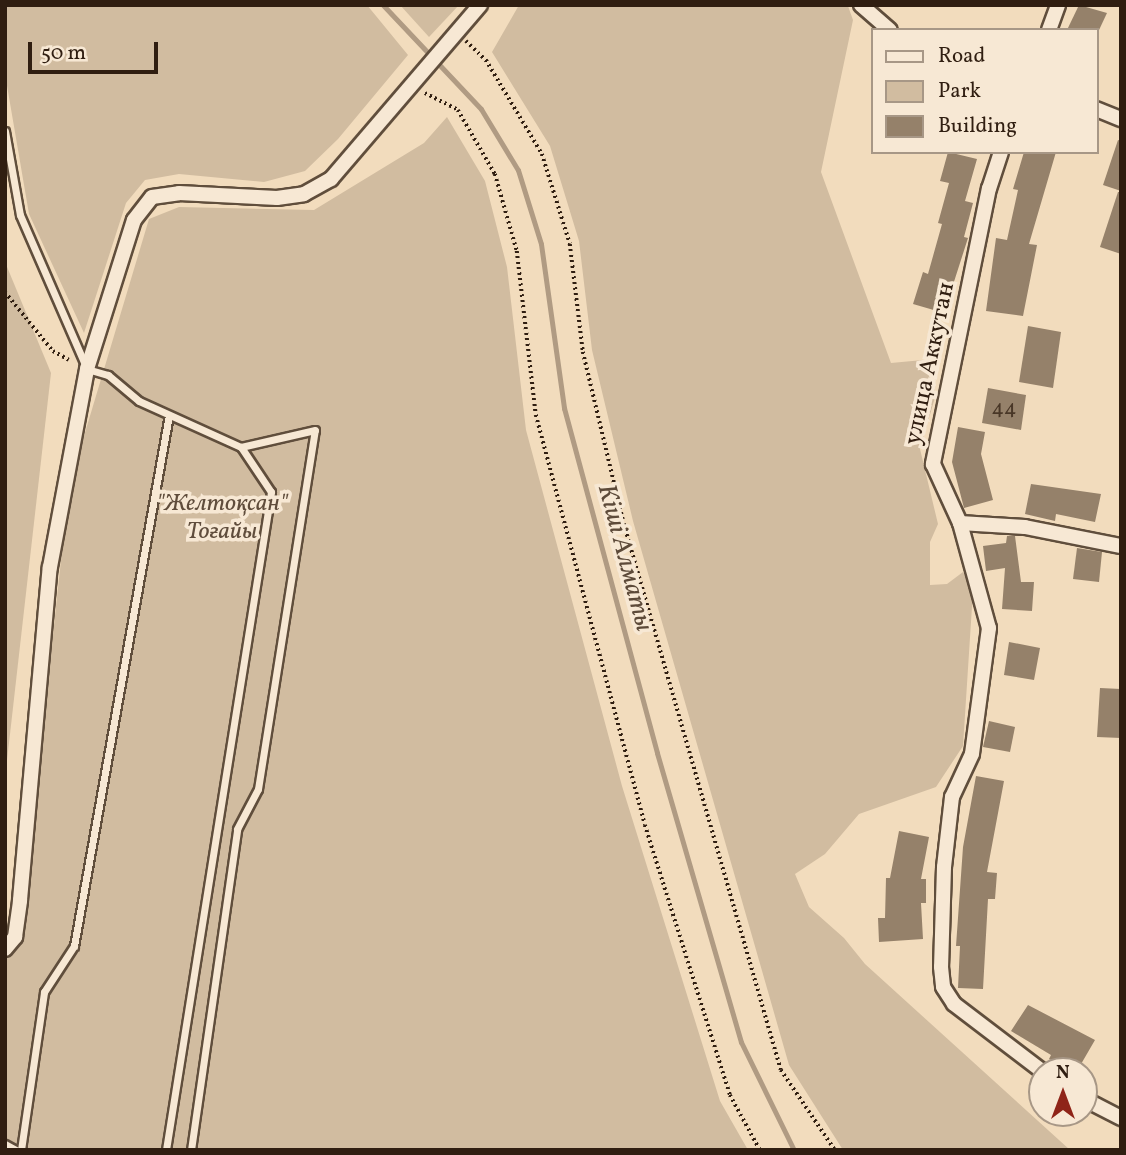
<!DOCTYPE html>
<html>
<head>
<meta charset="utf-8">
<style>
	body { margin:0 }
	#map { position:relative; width:1126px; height:1155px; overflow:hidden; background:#f2dcbd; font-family:Vollkorn,serif }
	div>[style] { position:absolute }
	.green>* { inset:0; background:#d1bca0 }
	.stream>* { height:5px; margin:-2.5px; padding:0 2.5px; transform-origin:2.5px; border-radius:2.5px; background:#b09b83 }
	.building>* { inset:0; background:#95816a }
	.path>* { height:3.5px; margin-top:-1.75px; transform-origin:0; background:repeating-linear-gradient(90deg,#301e11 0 2px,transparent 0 5.5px) }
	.roads { filter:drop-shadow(2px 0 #604e3c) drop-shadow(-2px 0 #604e3c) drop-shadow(0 2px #604e3c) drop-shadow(0 -2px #604e3c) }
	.lane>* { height:7px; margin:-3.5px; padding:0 3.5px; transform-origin:3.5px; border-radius:3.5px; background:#f7e8d4 }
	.street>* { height:14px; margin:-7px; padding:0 7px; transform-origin:7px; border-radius:7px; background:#f7e8d4 }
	span { translate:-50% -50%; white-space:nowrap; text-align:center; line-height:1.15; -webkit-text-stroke:7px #f7e8d4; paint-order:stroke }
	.number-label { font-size:21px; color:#493727 }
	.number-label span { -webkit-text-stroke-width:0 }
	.street-label { font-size:24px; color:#301e11 }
	.park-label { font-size:24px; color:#604d3c; font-style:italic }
	.water-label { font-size:26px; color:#5d4a39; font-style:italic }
	.frame { position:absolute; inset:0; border:7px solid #301e11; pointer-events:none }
	.legend { position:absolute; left:871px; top:28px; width:228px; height:126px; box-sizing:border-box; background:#f7e8d4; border:2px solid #a79786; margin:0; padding:9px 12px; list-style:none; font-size:21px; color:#301e11 }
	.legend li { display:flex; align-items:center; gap:14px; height:35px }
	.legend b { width:35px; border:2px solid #a79786 }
	.north { position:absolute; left:1028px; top:1057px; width:70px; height:70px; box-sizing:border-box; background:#f7e8d4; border:2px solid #a79786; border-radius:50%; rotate:0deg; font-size:19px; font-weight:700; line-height:28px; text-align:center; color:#301e11 }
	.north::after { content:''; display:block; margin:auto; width:24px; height:32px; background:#8f2418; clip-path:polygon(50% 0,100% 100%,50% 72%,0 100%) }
	.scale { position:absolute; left:28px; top:42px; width:130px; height:32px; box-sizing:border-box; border:4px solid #301e11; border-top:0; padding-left:9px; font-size:21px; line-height:24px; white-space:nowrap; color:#301e11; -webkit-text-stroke:5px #f7e8d4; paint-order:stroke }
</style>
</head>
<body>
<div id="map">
	<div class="green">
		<i style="clip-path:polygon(5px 5px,367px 5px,408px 55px,338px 139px,305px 171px,264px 182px,179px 174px,145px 180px,126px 203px,84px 333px,29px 214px,5px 74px)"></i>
		<i style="clip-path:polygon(400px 5px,459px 5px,429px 37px)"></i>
		<i style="clip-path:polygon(519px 5px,848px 6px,853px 20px,821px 172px,891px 363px,923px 360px,936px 394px,920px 449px,938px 524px,930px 542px,930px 585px,947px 584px,963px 572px,973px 591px,963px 746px,936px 787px,859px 814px,825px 854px,795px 874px,809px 907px,844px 938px,865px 964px,1070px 1150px,843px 1150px,789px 1065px,633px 521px,592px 350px,579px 241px,550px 146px,492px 52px)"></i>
		<i style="clip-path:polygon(447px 117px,485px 181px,507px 267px,526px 430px,622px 786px,720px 1101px,748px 1150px,5px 1150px,5px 959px,20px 941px,69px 486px,149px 219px,179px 207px,314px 210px,424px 143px)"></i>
		<i style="clip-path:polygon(5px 262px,51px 373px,5px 778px)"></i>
	</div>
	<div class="stream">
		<i style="left:383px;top:5px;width:143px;rotate:46.7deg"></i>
		<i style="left:481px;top:109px;width:71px;rotate:58.8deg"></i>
		<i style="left:518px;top:170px;width:77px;rotate:72.7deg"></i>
		<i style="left:541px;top:244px;width:166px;rotate:82deg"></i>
		<i style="left:564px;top:408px;width:357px;rotate:74.9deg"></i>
		<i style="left:657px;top:753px;width:301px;rotate:73.8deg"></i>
		<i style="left:741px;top:1042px;width:120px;rotate:63.9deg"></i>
	</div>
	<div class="building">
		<i style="clip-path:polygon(1079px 5px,1107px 13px,1099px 30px,1067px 30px)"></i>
		<i style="clip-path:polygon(1118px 140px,1121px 141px,1121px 191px,1103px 185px)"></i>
		<i style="clip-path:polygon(948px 152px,977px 159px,965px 201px,973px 203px,964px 237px,968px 238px,944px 313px,913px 304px,923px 272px,928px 274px,942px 224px,938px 223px,949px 183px,940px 181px)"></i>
		<i style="clip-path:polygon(1024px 152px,1056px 152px,1029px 244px,1037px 245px,1023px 316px,986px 311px,996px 238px,1007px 240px,1018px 190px,1013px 189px)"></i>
		<i style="clip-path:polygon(1118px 192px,1121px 192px,1121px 254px,1100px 247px)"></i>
		<i style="clip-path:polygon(1028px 326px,1061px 332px,1053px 388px,1019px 382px)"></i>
		<i style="clip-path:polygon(988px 388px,1026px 395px,1021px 430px,982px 423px)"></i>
		<i style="clip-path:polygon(958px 427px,985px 432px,981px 454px,993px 500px,964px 508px,952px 462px)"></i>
		<i style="clip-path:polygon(1031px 484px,1101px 494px,1095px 522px,1056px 514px,1055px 521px,1025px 514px)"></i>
		<i style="clip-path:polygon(1007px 536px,1015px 536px,1021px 582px,1034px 582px,1032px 611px,1002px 609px,1005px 568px,986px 571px,983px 546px,1006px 543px)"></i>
		<i style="clip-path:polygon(1077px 548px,1102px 552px,1099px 582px,1073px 579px)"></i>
		<i style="clip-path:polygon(1009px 642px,1040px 648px,1034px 680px,1004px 675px)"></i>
		<i style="clip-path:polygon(1100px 688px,1121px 689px,1121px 738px,1097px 737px)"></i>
		<i style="clip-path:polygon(989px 721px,1015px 727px,1010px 752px,983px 747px)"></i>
		<i style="clip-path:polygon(976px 776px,1004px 781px,987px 872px,997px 873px,995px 899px,988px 899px,983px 989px,958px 988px,960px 946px,956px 946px,963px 847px)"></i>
		<i style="clip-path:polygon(899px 831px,929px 837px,921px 879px,926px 879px,926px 903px,921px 903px,923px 939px,879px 942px,878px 918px,885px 918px,886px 878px,890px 878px)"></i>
		<i style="clip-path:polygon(1028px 1005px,1095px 1040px,1077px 1071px,1049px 1059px,1051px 1055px,1011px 1031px)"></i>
	</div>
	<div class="path">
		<i style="left:466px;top:41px;width:28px;rotate:44deg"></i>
		<i style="left:486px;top:60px;width:109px;rotate:59.2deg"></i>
		<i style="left:542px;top:154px;width:94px;rotate:72.7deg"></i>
		<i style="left:570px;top:244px;width:109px;rotate:83.1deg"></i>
		<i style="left:583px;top:352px;width:177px;rotate:76.6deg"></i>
		<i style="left:624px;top:524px;width:568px;rotate:73.96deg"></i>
		<i style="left:781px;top:1070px;width:97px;rotate:56deg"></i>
		<i style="left:425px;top:93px;width:37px;rotate:27deg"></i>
		<i style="left:458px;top:110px;width:74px;rotate:60deg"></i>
		<i style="left:495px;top:174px;width:80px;rotate:74.1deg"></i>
		<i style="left:517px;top:251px;width:165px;rotate:83.4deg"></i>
		<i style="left:536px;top:415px;width:424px;rotate:75.1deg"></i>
		<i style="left:645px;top:825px;width:283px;rotate:72.5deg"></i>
		<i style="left:730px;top:1095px;width:63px;rotate:61.4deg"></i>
		<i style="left:5px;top:292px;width:76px;rotate:50.9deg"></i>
		<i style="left:53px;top:351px;width:18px;rotate:29deg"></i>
	</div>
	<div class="roads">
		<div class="lane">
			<i style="left:5px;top:131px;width:85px;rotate:79.9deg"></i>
			<i style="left:20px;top:215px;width:168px;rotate:66.5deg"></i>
			<i style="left:87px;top:369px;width:22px;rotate:16deg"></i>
			<i style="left:108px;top:375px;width:40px;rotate:40deg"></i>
			<i style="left:139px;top:401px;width:112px;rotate:24.3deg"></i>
			<i style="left:241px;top:447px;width:54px;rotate:56.3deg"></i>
			<i style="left:271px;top:492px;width:666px;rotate:99.07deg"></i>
			<i style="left:5px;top:1144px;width:13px;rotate:29deg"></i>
			<i style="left:21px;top:1150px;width:160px;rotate:-81.7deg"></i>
			<i style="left:44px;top:992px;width:55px;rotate:-56.9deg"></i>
			<i style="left:74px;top:946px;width:539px;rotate:-79.86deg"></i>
			<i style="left:191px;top:1150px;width:324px;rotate:-81.8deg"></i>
			<i style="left:237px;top:829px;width:45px;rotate:-62.3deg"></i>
			<i style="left:258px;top:789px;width:363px;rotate:-81deg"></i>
			<i style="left:315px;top:430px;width:76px;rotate:167.1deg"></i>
		</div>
		<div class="street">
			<i style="left:861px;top:5px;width:38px;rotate:41deg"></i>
			<i style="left:1049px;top:30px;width:27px;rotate:-70deg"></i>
			<i style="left:1096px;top:109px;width:27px;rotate:22deg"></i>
			<i style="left:1001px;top:152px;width:38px;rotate:108deg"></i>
			<i style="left:989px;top:188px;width:282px;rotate:101.5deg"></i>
			<i style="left:933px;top:464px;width:65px;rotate:65.4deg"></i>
			<i style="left:960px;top:523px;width:109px;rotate:74.6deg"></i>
			<i style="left:989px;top:628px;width:127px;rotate:97.7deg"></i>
			<i style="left:972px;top:754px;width:47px;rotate:114.9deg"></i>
			<i style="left:952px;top:797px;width:70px;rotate:96.5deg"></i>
			<i style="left:944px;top:867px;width:100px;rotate:91.7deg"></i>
			<i style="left:941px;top:967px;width:20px;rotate:84deg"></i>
			<i style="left:943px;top:987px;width:20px;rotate:57deg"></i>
			<i style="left:954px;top:1004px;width:111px;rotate:37.3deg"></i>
			<i style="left:960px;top:523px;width:65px;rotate:3.5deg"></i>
			<i style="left:1025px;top:527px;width:98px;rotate:11.2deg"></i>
			<i style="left:5px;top:949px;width:16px;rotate:-50deg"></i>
			<i style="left:15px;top:937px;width:37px;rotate:-82deg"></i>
			<i style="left:20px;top:900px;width:334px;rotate:-84.9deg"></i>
			<i style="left:50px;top:567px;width:201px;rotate:-79.4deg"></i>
			<i style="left:87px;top:369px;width:156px;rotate:-72.5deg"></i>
			<i style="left:134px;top:220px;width:29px;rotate:-52deg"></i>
			<i style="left:152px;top:197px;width:27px;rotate:-8deg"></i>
			<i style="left:179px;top:193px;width:98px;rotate:2.9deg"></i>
			<i style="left:277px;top:198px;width:27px;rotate:-8deg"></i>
			<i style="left:304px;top:194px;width:31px;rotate:-29deg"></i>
			<i style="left:331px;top:179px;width:229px;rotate:-49.4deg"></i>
			<i style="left:1084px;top:1099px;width:42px;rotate:27.2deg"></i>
		</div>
	</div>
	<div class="number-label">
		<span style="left:1004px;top:409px">44</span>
	</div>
	<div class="street-label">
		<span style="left:931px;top:364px;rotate:-78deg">улица Аккутан</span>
	</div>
	<div class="park-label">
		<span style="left:222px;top:519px">"Желтоқсан"<br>Тоғайы</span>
	</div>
	<div class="water-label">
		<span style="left:624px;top:558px;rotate:75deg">Кіші Алматы</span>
	</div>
	<div class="frame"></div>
	<ul class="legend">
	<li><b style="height:9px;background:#f7e8d4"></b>Road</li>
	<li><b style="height:19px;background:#d1bca0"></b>Park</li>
	<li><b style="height:19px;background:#95816a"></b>Building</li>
	</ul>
	<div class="north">N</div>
	<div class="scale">50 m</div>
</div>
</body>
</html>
